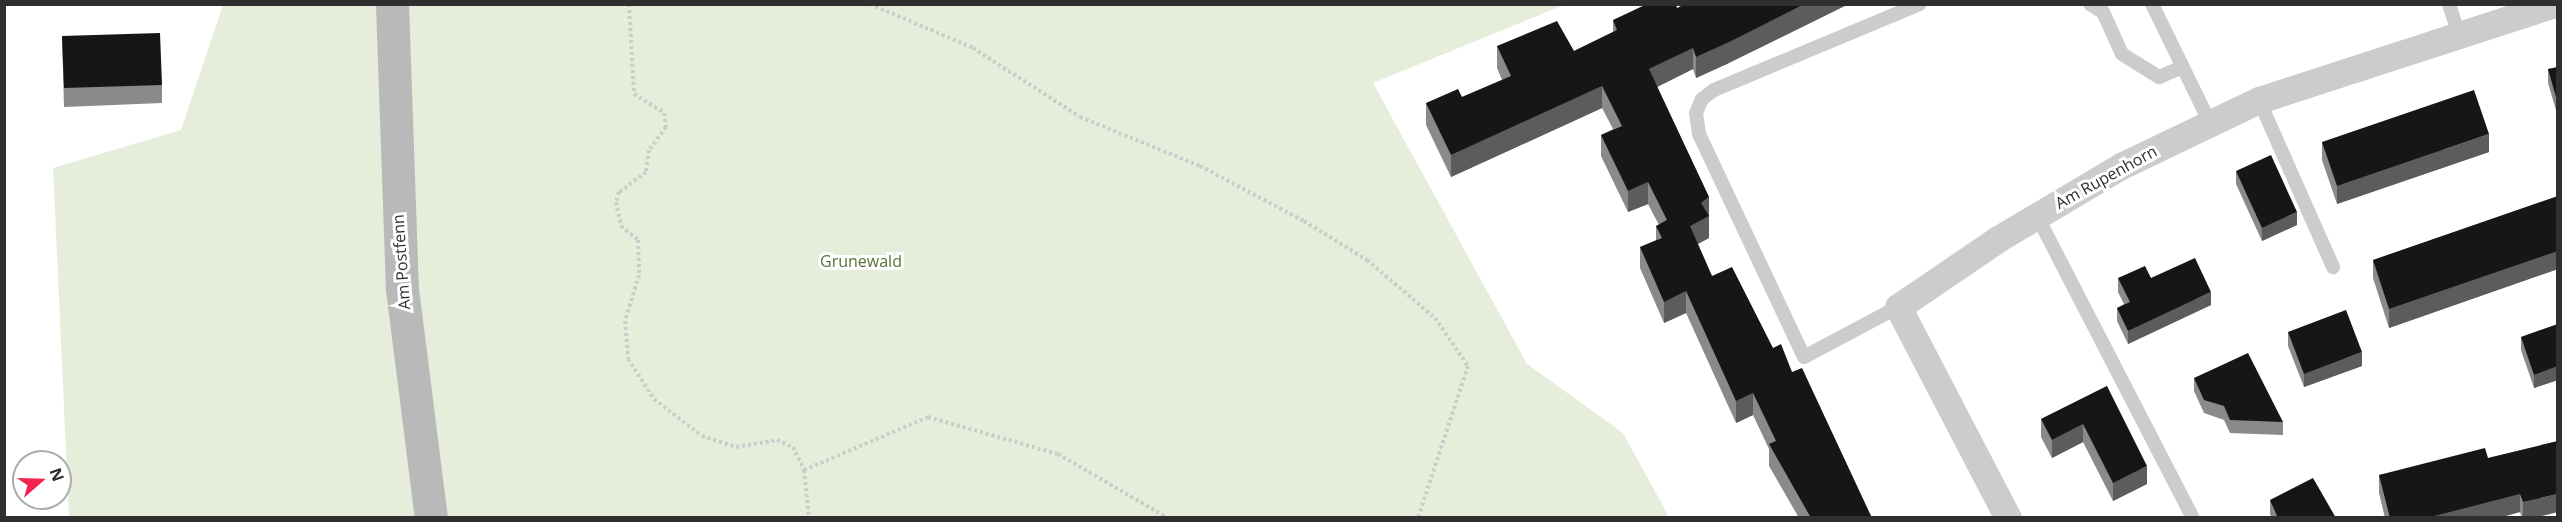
<!DOCTYPE html>
<html>
<head>
<meta charset="utf-8">
<style>
	body { margin:0 }
	#map { position:relative; width:2562px; height:522px; overflow:hidden; background:#fff; font-family:"Open Sans",sans-serif }
	div>[style] { position:absolute }
	.green>* { inset:0; background:#e7eddb }
	.path>* { height:4px; margin-top:-2px; transform-origin:0; background:repeating-linear-gradient(90deg,#ccc 0 3px,transparent 0 6px) }
	.lane>* { height:14px; margin:-7px; padding:0 7px; transform-origin:7px; border-radius:7px; background:#ccc }
	.street>* { height:27px; margin:-13.5px; padding:0 13.5px; transform-origin:13.5px; border-radius:13.5px; background:#ccc }
	.secondary>* { height:33px; margin:-16.5px; padding:0 16.5px; transform-origin:16.5px; border-radius:16.5px; background:#b9b9b9 }
	.wall>* { inset:0; background:#8a8a8a }
	.shaded-wall>* { inset:0; background:#5c5c5c }
	.building>* { inset:0; background:#161616 }
	span { translate:-50% -50%; white-space:nowrap; text-align:center; line-height:1.15; -webkit-text-stroke:6px #fff; paint-order:stroke }
	.street-label { font-size:16px; color:#2f2f2f }
	.park-label { font-size:16px; color:#596f38 }
	.frame { position:absolute; inset:0; border:6px solid #2f2f2f; pointer-events:none }
	.north { position:absolute; left:12px; top:450px; width:60px; height:60px; box-sizing:border-box; background:#fff; border:2px solid #acacac; border-radius:50%; rotate:70deg; font-size:16px; font-weight:700; line-height:24px; text-align:center; color:#2f2f2f }
	.north::after { content:''; display:block; margin:auto; width:21px; height:27px; background:#f5214e; clip-path:polygon(50% 0,100% 100%,50% 72%,0 100%) }
</style>
</head>
<body>
<div id="map">
	<div class="green">
		<i style="clip-path:polygon(223px 5px,1564px 5px,1373px 83px,1527px 364px,1623px 433px,1669px 517px,69px 517px,53px 168px,181px 130px)"></i>
	</div>
	<div class="path">
		<i style="left:629px;top:4px;width:90px;rotate:86.8deg"></i>
		<i style="left:634px;top:94px;width:36px;rotate:32deg"></i>
		<i style="left:664px;top:113px;width:14px;rotate:82deg"></i>
		<i style="left:666px;top:127px;width:29px;rotate:126deg"></i>
		<i style="left:649px;top:150px;width:22px;rotate:98deg"></i>
		<i style="left:646px;top:172px;width:34px;rotate:143deg"></i>
		<i style="left:619px;top:192px;width:10px;rotate:107deg"></i>
		<i style="left:616px;top:202px;width:25px;rotate:78deg"></i>
		<i style="left:621px;top:226px;width:22px;rotate:39deg"></i>
		<i style="left:638px;top:240px;width:35px;rotate:88deg"></i>
		<i style="left:639px;top:275px;width:48px;rotate:106.9deg"></i>
		<i style="left:625px;top:321px;width:38px;rotate:85deg"></i>
		<i style="left:628px;top:359px;width:48px;rotate:57deg"></i>
		<i style="left:654px;top:399px;width:61px;rotate:37.6deg"></i>
		<i style="left:702px;top:436px;width:36px;rotate:18deg"></i>
		<i style="left:736px;top:447px;width:42px;rotate:-9.7deg"></i>
		<i style="left:777px;top:440px;width:17px;rotate:24deg"></i>
		<i style="left:793px;top:447px;width:25px;rotate:64deg"></i>
		<i style="left:804px;top:470px;width:48px;rotate:84.1deg"></i>
		<i style="left:870px;top:4px;width:112px;rotate:23.1deg"></i>
		<i style="left:973px;top:48px;width:127px;rotate:32.8deg"></i>
		<i style="left:1080px;top:117px;width:130px;rotate:22.2deg"></i>
		<i style="left:1200px;top:166px;width:118px;rotate:27.9deg"></i>
		<i style="left:1304px;top:221px;width:74px;rotate:31.8deg"></i>
		<i style="left:1367px;top:260px;width:89px;rotate:40.5deg"></i>
		<i style="left:1435px;top:318px;width:58px;rotate:55.5deg"></i>
		<i style="left:1468px;top:366px;width:160px;rotate:108.2deg"></i>
		<i style="left:804px;top:470px;width:135px;rotate:-23.1deg"></i>
		<i style="left:928px;top:417px;width:135px;rotate:15.9deg"></i>
		<i style="left:1058px;top:454px;width:127px;rotate:30.2deg"></i>
	</div>
	<div class="lane">
		<i style="left:2090px;top:4px;width:15px;rotate:32deg"></i>
		<i style="left:2103px;top:12px;width:46px;rotate:65.7deg"></i>
		<i style="left:2122px;top:54px;width:44px;rotate:31.9deg"></i>
		<i style="left:2159px;top:77px;width:25px;rotate:-23deg"></i>
		<i style="left:2152px;top:4px;width:132px;rotate:64deg"></i>
		<i style="left:2449px;top:4px;width:29px;rotate:72deg"></i>
		<i style="left:2259px;top:100px;width:183px;rotate:66.1deg"></i>
		<i style="left:2037px;top:216px;width:340px;rotate:62.7deg"></i>
		<i style="left:1898px;top:307px;width:106px;rotate:152deg"></i>
		<i style="left:1804px;top:357px;width:246px;rotate:-115.2deg"></i>
		<i style="left:1699px;top:134px;width:21px;rotate:-98deg"></i>
		<i style="left:1696px;top:113px;width:15px;rotate:-67deg"></i>
		<i style="left:1702px;top:99px;width:15px;rotate:-37deg"></i>
		<i style="left:1714px;top:90px;width:223px;rotate:-22.7deg"></i>
	</div>
	<div class="street">
		<i style="left:2008px;top:518px;width:238px;rotate:-117.5deg"></i>
		<i style="left:1898px;top:307px;width:121px;rotate:-34.2deg"></i>
		<i style="left:1998px;top:239px;width:143px;rotate:-30.7deg"></i>
		<i style="left:2121px;top:166px;width:153px;rotate:-25.6deg"></i>
		<i style="left:2259px;top:100px;width:310px;rotate:-18deg"></i>
	</div>
	<div class="secondary">
		<i style="left:392px;top:4px;width:285px;rotate:88deg"></i>
		<i style="left:402px;top:289px;width:231px;rotate:82.8deg"></i>
	</div>
	<div class="wall">
		<i style="clip-path:polygon(1677px 8px,1729px 63px,1696px 78px,1693px 69px,1657px 87px,1709px 197px,1709px 238px,1698px 244px,1712px 276px,1773px 348px,1792px 372px,1872px 518px,1799px 518px,1769px 466px,1769px 449px,1753px 415px,1736px 423px,1686px 313px,1664px 323px,1640px 268px,1640px 247px,1656px 240px,1656px 226px,1659px 225px,1648px 204px,1628px 212px,1601px 156px,1601px 135px,1613px 129px,1602px 108px,1451px 177px,1426px 125px,1426px 103px,1462px 97px,1502px 80px,1497px 68px,1497px 46px,1574px 51px,1613px 32px,1613px 20px)"></i>
		<i style="clip-path:polygon(62px 36px,162px 85px,162px 103px,64px 107px)"></i>
		<i style="clip-path:polygon(2558px 67px,2558px 117px,2548px 83px,2548px 69px)"></i>
		<i style="clip-path:polygon(2322px 142px,2489px 152px,2337px 204px,2322px 160px)"></i>
		<i style="clip-path:polygon(2236px 171px,2297px 225px,2262px 241px,2236px 184px)"></i>
		<i style="clip-path:polygon(2558px 196px,2558px 269px,2389px 328px,2373px 278px,2373px 260px)"></i>
		<i style="clip-path:polygon(2118px 278px,2151px 278px,2211px 305px,2128px 344px,2117px 321px,2117px 308px,2124px 304px,2118px 292px)"></i>
		<i style="clip-path:polygon(2558px 324px,2558px 380px,2534px 388px,2521px 350px,2521px 337px)"></i>
		<i style="clip-path:polygon(2288px 332px,2362px 366px,2304px 387px,2288px 346px)"></i>
		<i style="clip-path:polygon(2194px 378px,2283px 422px,2283px 435px,2230px 433px,2224px 420px,2204px 413px,2194px 391px)"></i>
		<i style="clip-path:polygon(2107px 386px,2147px 484px,2113px 501px,2083px 442px,2052px 458px,2041px 437px,2041px 419px)"></i>
		<i style="clip-path:polygon(2558px 441px,2534px 518px,2522px 518px,2520px 512px,2498px 518px,2385px 518px,2379px 493px,2379px 475px,2488px 458px)"></i>
		<i style="clip-path:polygon(2270px 500px,2336px 518px,2272px 518px,2270px 514px)"></i>
	</div>
	<div class="shaded-wall">
		<i style="clip-path:polygon(1805px 4px,1849px 4px,1729px 63px,1696px 78px,1696px 57px)"></i>
		<i style="clip-path:polygon(1693px 48px,1693px 69px,1649px 91px,1649px 69px)"></i>
		<i style="clip-path:polygon(1602px 86px,1602px 108px,1451px 177px,1451px 155px)"></i>
		<i style="clip-path:polygon(2489px 134px,2489px 152px,2337px 204px,2337px 186px)"></i>
		<i style="clip-path:polygon(1648px 182px,1648px 204px,1628px 212px,1628px 191px)"></i>
		<i style="clip-path:polygon(1709px 197px,1709px 238px,1690px 248px,1690px 226px,1701px 203px)"></i>
		<i style="clip-path:polygon(2297px 212px,2297px 225px,2262px 241px,2262px 228px)"></i>
		<i style="clip-path:polygon(2558px 251px,2558px 269px,2389px 328px,2389px 309px)"></i>
		<i style="clip-path:polygon(1686px 291px,1686px 313px,1664px 323px,1664px 302px)"></i>
		<i style="clip-path:polygon(2211px 292px,2211px 305px,2128px 344px,2128px 331px)"></i>
		<i style="clip-path:polygon(2362px 352px,2362px 366px,2304px 387px,2304px 374px)"></i>
		<i style="clip-path:polygon(2558px 366px,2558px 380px,2534px 388px,2534px 375px)"></i>
		<i style="clip-path:polygon(1753px 393px,1753px 415px,1736px 423px,1736px 401px)"></i>
		<i style="clip-path:polygon(2083px 424px,2083px 442px,2052px 458px,2052px 440px)"></i>
		<i style="clip-path:polygon(2147px 466px,2147px 484px,2113px 501px,2113px 483px)"></i>
		<i style="clip-path:polygon(2520px 494px,2520px 512px,2498px 518px,2427px 518px)"></i>
		<i style="clip-path:polygon(2558px 494px,2558px 512px,2534px 518px,2523px 518px,2523px 502px)"></i>
	</div>
	<div class="building">
		<i style="clip-path:polygon(1647px 4px,1676px 4px,1677px 8px,1685px 4px,1805px 4px,1729px 42px,1696px 57px,1693px 48px,1649px 69px,1709px 197px,1701px 203px,1709px 216px,1690px 226px,1712px 276px,1732px 267px,1773px 348px,1781px 344px,1792px 372px,1802px 368px,1872px 518px,1811px 518px,1769px 444px,1776px 441px,1753px 393px,1736px 401px,1686px 291px,1664px 302px,1640px 247px,1662px 238px,1656px 226px,1667px 220px,1648px 182px,1628px 191px,1601px 135px,1622px 126px,1602px 86px,1451px 155px,1426px 103px,1458px 89px,1462px 97px,1511px 76px,1497px 46px,1557px 21px,1574px 51px,1617px 30px,1613px 20px)"></i>
		<i style="clip-path:polygon(160px 33px,162px 85px,64px 88px,62px 36px)"></i>
		<i style="clip-path:polygon(2558px 67px,2558px 104px,2548px 69px)"></i>
		<i style="clip-path:polygon(2474px 90px,2489px 134px,2337px 186px,2322px 142px)"></i>
		<i style="clip-path:polygon(2271px 155px,2297px 212px,2262px 228px,2236px 171px)"></i>
		<i style="clip-path:polygon(2558px 196px,2558px 251px,2389px 309px,2373px 260px)"></i>
		<i style="clip-path:polygon(2195px 258px,2211px 292px,2128px 331px,2117px 308px,2130px 302px,2118px 278px,2145px 266px,2151px 278px)"></i>
		<i style="clip-path:polygon(2346px 310px,2362px 352px,2304px 374px,2288px 332px)"></i>
		<i style="clip-path:polygon(2558px 324px,2558px 366px,2534px 375px,2521px 337px)"></i>
		<i style="clip-path:polygon(2248px 353px,2283px 422px,2230px 420px,2224px 406px,2204px 400px,2194px 378px)"></i>
		<i style="clip-path:polygon(2107px 386px,2147px 466px,2113px 483px,2083px 424px,2052px 440px,2041px 419px)"></i>
		<i style="clip-path:polygon(2558px 441px,2558px 494px,2523px 502px,2520px 494px,2427px 518px,2390px 518px,2379px 475px,2485px 448px,2488px 458px)"></i>
		<i style="clip-path:polygon(2313px 478px,2336px 518px,2278px 518px,2270px 500px)"></i>
	</div>
	<div class="street-label">
		<span style="left:2106px;top:177px;rotate:-29deg">Am Rupenhorn</span>
		<span style="left:401px;top:262px;rotate:-94deg">Am Postfenn</span>
	</div>
	<div class="park-label">
		<span style="left:861px;top:261px">Grunewald</span>
	</div>
	<div class="frame"></div>
	<div class="north">N</div>
</div>
</body>
</html>
